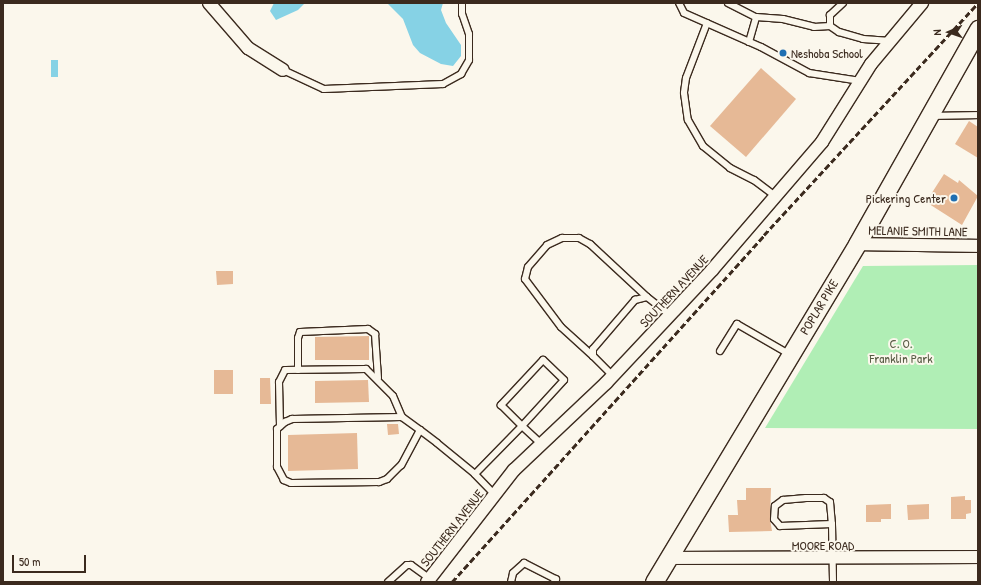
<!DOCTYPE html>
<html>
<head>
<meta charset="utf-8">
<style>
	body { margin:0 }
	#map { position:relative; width:981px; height:585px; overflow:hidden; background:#fbf7ec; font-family:"Patrick Hand",sans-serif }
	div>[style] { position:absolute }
	.green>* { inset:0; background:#b0eeb5 }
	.water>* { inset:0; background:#86d2e5 }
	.building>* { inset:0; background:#e6b996 }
	.roads { filter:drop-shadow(1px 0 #3b2a1e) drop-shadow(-1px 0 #3b2a1e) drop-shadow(0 1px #3b2a1e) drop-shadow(0 -1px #3b2a1e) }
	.service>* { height:6px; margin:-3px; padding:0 3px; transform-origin:3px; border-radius:3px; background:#fbf7ec }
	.minor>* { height:12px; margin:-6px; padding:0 6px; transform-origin:6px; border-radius:6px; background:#fbf7ec }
	.secondary>* { height:17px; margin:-8.5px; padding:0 8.5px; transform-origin:8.5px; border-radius:8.5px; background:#fbf7ec }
	.rail>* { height:3px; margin-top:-1.5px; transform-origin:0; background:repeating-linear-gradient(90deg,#3b2a1e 0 6px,transparent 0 9px) }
	.dots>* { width:11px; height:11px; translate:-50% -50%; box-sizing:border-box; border:2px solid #fbf7ec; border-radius:50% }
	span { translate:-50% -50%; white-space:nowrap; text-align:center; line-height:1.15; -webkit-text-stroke:4px #fbf7ec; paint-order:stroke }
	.poi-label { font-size:13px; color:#3b2a1e }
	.left { translate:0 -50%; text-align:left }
	.right { translate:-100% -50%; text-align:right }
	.street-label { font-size:13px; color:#3b2a1e }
	.park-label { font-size:13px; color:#585b44 }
	.frame { position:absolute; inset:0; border:4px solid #3b2a1e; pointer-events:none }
	.north { position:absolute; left:929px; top:12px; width:40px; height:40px; -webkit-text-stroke:3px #fbf7ec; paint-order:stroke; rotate:268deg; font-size:11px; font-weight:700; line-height:16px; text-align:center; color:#3b2a1e }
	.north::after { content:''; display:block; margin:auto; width:14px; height:18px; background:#3b2a1e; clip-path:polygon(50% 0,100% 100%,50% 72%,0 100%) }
	.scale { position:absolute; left:12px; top:555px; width:74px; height:18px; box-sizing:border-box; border:2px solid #3b2a1e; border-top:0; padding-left:5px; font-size:12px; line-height:14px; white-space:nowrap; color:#3b2a1e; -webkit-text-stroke:3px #fbf7ec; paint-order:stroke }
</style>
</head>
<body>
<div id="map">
	<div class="green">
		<i style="clip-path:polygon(978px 265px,978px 429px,765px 428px,863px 266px)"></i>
	</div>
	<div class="water">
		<i style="clip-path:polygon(274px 3px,305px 3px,298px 10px,276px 20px,270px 11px)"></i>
		<i style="clip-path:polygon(387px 3px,443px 3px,441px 10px,446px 23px,461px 45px,461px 56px,453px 66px,441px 64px,420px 53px,413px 45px,403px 19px)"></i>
		<i style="clip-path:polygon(51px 60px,58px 60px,58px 77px,51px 77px)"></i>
	</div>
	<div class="building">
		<i style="clip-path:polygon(761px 68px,796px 99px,746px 157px,710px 126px)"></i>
		<i style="clip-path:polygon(969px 121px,978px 127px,978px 158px,955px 144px)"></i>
		<i style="clip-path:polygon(944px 174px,958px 183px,959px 180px,978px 196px,962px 225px,926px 202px)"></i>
		<i style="clip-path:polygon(216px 271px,233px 271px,233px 284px,217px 285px)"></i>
		<i style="clip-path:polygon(369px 336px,369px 360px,315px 360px,315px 337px)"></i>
		<i style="clip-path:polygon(214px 370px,233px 370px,233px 394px,214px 394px)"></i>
		<i style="clip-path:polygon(260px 378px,270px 378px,271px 404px,260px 404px)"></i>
		<i style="clip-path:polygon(368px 380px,369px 402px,315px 403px,315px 381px)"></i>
		<i style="clip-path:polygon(387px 424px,398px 424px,399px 434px,388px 435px)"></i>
		<i style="clip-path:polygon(357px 433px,358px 469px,288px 471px,288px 435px)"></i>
		<i style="clip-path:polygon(746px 488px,771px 488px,770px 519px,772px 531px,729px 532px,728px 515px,738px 515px,737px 500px,746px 500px)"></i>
		<i style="clip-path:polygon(965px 496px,965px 500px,971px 500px,971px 513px,966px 514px,966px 519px,951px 519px,951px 497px)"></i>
		<i style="clip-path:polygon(891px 504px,891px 519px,881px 519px,881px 522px,866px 522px,866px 505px)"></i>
		<i style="clip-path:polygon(929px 504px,929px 519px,908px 520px,907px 505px)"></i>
	</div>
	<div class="roads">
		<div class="service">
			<i style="left:679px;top:3px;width:11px;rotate:63deg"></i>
			<i style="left:684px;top:13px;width:84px;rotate:23.8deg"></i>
			<i style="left:761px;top:47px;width:55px;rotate:28.4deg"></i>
			<i style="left:809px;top:73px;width:52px;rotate:8.9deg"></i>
			<i style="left:728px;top:3px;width:31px;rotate:27deg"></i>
			<i style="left:756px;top:17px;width:27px;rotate:4deg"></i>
			<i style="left:783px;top:19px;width:32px;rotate:14deg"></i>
			<i style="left:814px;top:27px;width:16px;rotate:-4deg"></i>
			<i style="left:843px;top:3px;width:18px;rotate:137deg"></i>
			<i style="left:830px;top:15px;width:11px;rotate:90deg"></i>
			<i style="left:830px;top:26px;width:11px;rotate:34deg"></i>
			<i style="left:839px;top:32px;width:25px;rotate:16deg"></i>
			<i style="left:863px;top:39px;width:28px;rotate:4deg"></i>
			<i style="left:707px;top:23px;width:59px;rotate:110.9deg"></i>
			<i style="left:686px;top:78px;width:15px;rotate:98deg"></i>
			<i style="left:684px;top:93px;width:27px;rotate:82deg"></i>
			<i style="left:688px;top:120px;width:30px;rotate:60deg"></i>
			<i style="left:703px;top:146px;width:35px;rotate:39deg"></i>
			<i style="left:730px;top:168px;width:27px;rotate:27deg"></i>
			<i style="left:754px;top:180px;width:26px;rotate:37deg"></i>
			<i style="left:749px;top:42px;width:26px;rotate:-74deg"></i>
			<i style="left:283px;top:70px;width:45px;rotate:24.9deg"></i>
			<i style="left:324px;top:89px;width:119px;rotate:-2.4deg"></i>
			<i style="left:443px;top:84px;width:21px;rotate:-29deg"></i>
			<i style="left:461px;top:74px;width:16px;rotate:-60deg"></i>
			<i style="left:469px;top:60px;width:26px;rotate:-90deg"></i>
			<i style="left:469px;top:34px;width:21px;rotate:-109deg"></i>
			<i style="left:462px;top:14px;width:11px;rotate:-90deg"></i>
			<i style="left:932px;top:116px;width:46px;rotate:-1.2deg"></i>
			<i style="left:720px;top:351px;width:32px;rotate:-58deg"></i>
			<i style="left:737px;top:324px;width:60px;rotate:30deg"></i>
			<i style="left:593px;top:356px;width:43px;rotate:-137.8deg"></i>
			<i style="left:561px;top:327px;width:60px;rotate:-126.9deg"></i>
			<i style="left:525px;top:279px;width:12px;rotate:-76deg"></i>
			<i style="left:528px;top:267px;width:29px;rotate:-49deg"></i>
			<i style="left:547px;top:245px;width:17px;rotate:-25deg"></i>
			<i style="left:562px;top:238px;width:17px"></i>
			<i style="left:579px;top:238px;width:13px;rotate:29deg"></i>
			<i style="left:590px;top:244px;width:78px;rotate:42.9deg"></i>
			<i style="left:298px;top:370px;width:32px;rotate:-90deg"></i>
			<i style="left:298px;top:338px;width:6px;rotate:-72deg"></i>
			<i style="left:300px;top:332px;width:68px;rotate:-2.5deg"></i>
			<i style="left:368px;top:329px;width:9px;rotate:36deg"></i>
			<i style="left:375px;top:334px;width:44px;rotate:86.1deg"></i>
			<i style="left:613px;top:376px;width:28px;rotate:-135deg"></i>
			<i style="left:593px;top:356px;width:7px;rotate:-90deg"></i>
			<i style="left:593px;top:349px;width:65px;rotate:-49.4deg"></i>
			<i style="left:635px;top:300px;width:12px;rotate:-14deg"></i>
			<i style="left:647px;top:297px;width:29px;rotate:38deg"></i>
			<i style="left:280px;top:426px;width:44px;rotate:-91.3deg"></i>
			<i style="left:279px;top:382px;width:13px;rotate:-63deg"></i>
			<i style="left:285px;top:370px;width:81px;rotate:-0.7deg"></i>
			<i style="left:366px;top:369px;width:38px;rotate:45deg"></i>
			<i style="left:393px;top:396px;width:23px;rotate:67deg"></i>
			<i style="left:420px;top:430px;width:40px;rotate:118deg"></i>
			<i style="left:401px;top:465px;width:20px;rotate:135deg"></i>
			<i style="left:387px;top:479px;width:9px;rotate:159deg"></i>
			<i style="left:379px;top:482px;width:88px;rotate:179.3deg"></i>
			<i style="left:291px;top:483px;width:8px;rotate:-157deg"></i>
			<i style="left:284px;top:480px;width:15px;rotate:-118deg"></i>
			<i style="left:277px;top:467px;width:38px;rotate:-90deg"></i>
			<i style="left:277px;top:429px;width:11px;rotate:-41deg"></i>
			<i style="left:285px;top:422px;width:8px;rotate:-23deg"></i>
			<i style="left:292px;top:419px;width:110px;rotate:-1deg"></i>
			<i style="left:402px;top:417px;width:22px;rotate:36deg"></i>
			<i style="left:420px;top:430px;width:21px;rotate:37deg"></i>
			<i style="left:437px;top:443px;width:49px;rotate:39.2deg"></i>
			<i style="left:495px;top:495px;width:29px;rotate:-134deg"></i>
			<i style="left:475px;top:474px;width:67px;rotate:-45.6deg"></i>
			<i style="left:522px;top:426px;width:62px;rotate:-47.6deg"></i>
			<i style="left:564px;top:380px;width:29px;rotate:-136deg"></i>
			<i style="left:543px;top:360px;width:62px;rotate:133deg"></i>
			<i style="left:501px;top:405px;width:30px;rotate:45deg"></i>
			<i style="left:522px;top:426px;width:25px;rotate:43deg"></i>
			<i style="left:832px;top:524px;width:52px;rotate:177.8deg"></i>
			<i style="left:780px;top:526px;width:9px;rotate:-131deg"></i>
			<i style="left:774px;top:519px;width:13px;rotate:-86deg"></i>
			<i style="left:775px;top:506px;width:10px;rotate:-37deg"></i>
			<i style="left:783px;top:500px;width:23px;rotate:-5deg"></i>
			<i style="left:806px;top:498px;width:18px"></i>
			<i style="left:824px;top:498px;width:7px;rotate:34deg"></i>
			<i style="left:830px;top:502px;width:22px;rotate:85deg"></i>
			<i style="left:832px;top:524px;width:58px;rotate:89deg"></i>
			<i style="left:388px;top:582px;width:25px;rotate:-42deg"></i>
			<i style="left:407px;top:565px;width:4px"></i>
			<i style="left:411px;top:565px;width:24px;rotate:36deg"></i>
			<i style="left:511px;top:582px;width:9px;rotate:-77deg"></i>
			<i style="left:513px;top:573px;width:15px;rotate:-42deg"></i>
			<i style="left:524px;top:563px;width:36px;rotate:27deg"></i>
			<i style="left:556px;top:579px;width:4px;rotate:124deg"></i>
		</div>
		<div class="minor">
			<i style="left:209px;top:3px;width:60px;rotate:49.1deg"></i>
			<i style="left:248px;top:48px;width:41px;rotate:32.2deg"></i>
			<i style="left:857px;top:244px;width:121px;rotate:0.9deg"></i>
			<i style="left:668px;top:558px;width:310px;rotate:-0.2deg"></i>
			<i style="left:427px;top:582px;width:142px;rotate:-52.2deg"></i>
			<i style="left:514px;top:470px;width:127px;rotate:-43.4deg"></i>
			<i style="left:606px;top:383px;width:155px;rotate:-46.8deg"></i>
			<i style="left:712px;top:270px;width:169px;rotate:-49.3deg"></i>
			<i style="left:822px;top:142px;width:92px;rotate:-57.9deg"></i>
			<i style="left:871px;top:64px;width:80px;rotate:-50.1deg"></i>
		</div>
		<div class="secondary">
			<i style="left:654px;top:582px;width:394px;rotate:-59deg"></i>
			<i style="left:857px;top:244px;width:247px;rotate:-60.6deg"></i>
		</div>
	</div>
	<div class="rail">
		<i style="left:452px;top:582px;width:467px;rotate:-48deg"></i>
		<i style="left:764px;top:235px;width:316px;rotate:-47.3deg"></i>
	</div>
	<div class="dots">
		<i style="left:783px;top:53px;background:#1f6fb2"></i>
		<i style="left:954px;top:198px;background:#1f6fb2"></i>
	</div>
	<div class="poi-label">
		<span class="left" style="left:791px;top:53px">Neshoba School</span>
		<span class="right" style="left:946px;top:198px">Pickering Center</span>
	</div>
	<div class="street-label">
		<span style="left:918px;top:231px;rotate:1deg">MELANIE SMITH LANE</span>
		<span style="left:674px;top:291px;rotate:-47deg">SOUTHERN AVENUE</span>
		<span style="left:819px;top:307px;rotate:-59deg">POPLAR PIKE</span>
		<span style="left:452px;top:528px;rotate:-52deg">SOUTHERN AVENUE</span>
		<span style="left:823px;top:545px">MOORE ROAD</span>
	</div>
	<div class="park-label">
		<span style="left:901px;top:351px">C. O.<br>Franklin Park</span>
	</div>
	<div class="frame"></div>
	<div class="north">N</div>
	<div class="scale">50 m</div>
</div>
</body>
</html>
